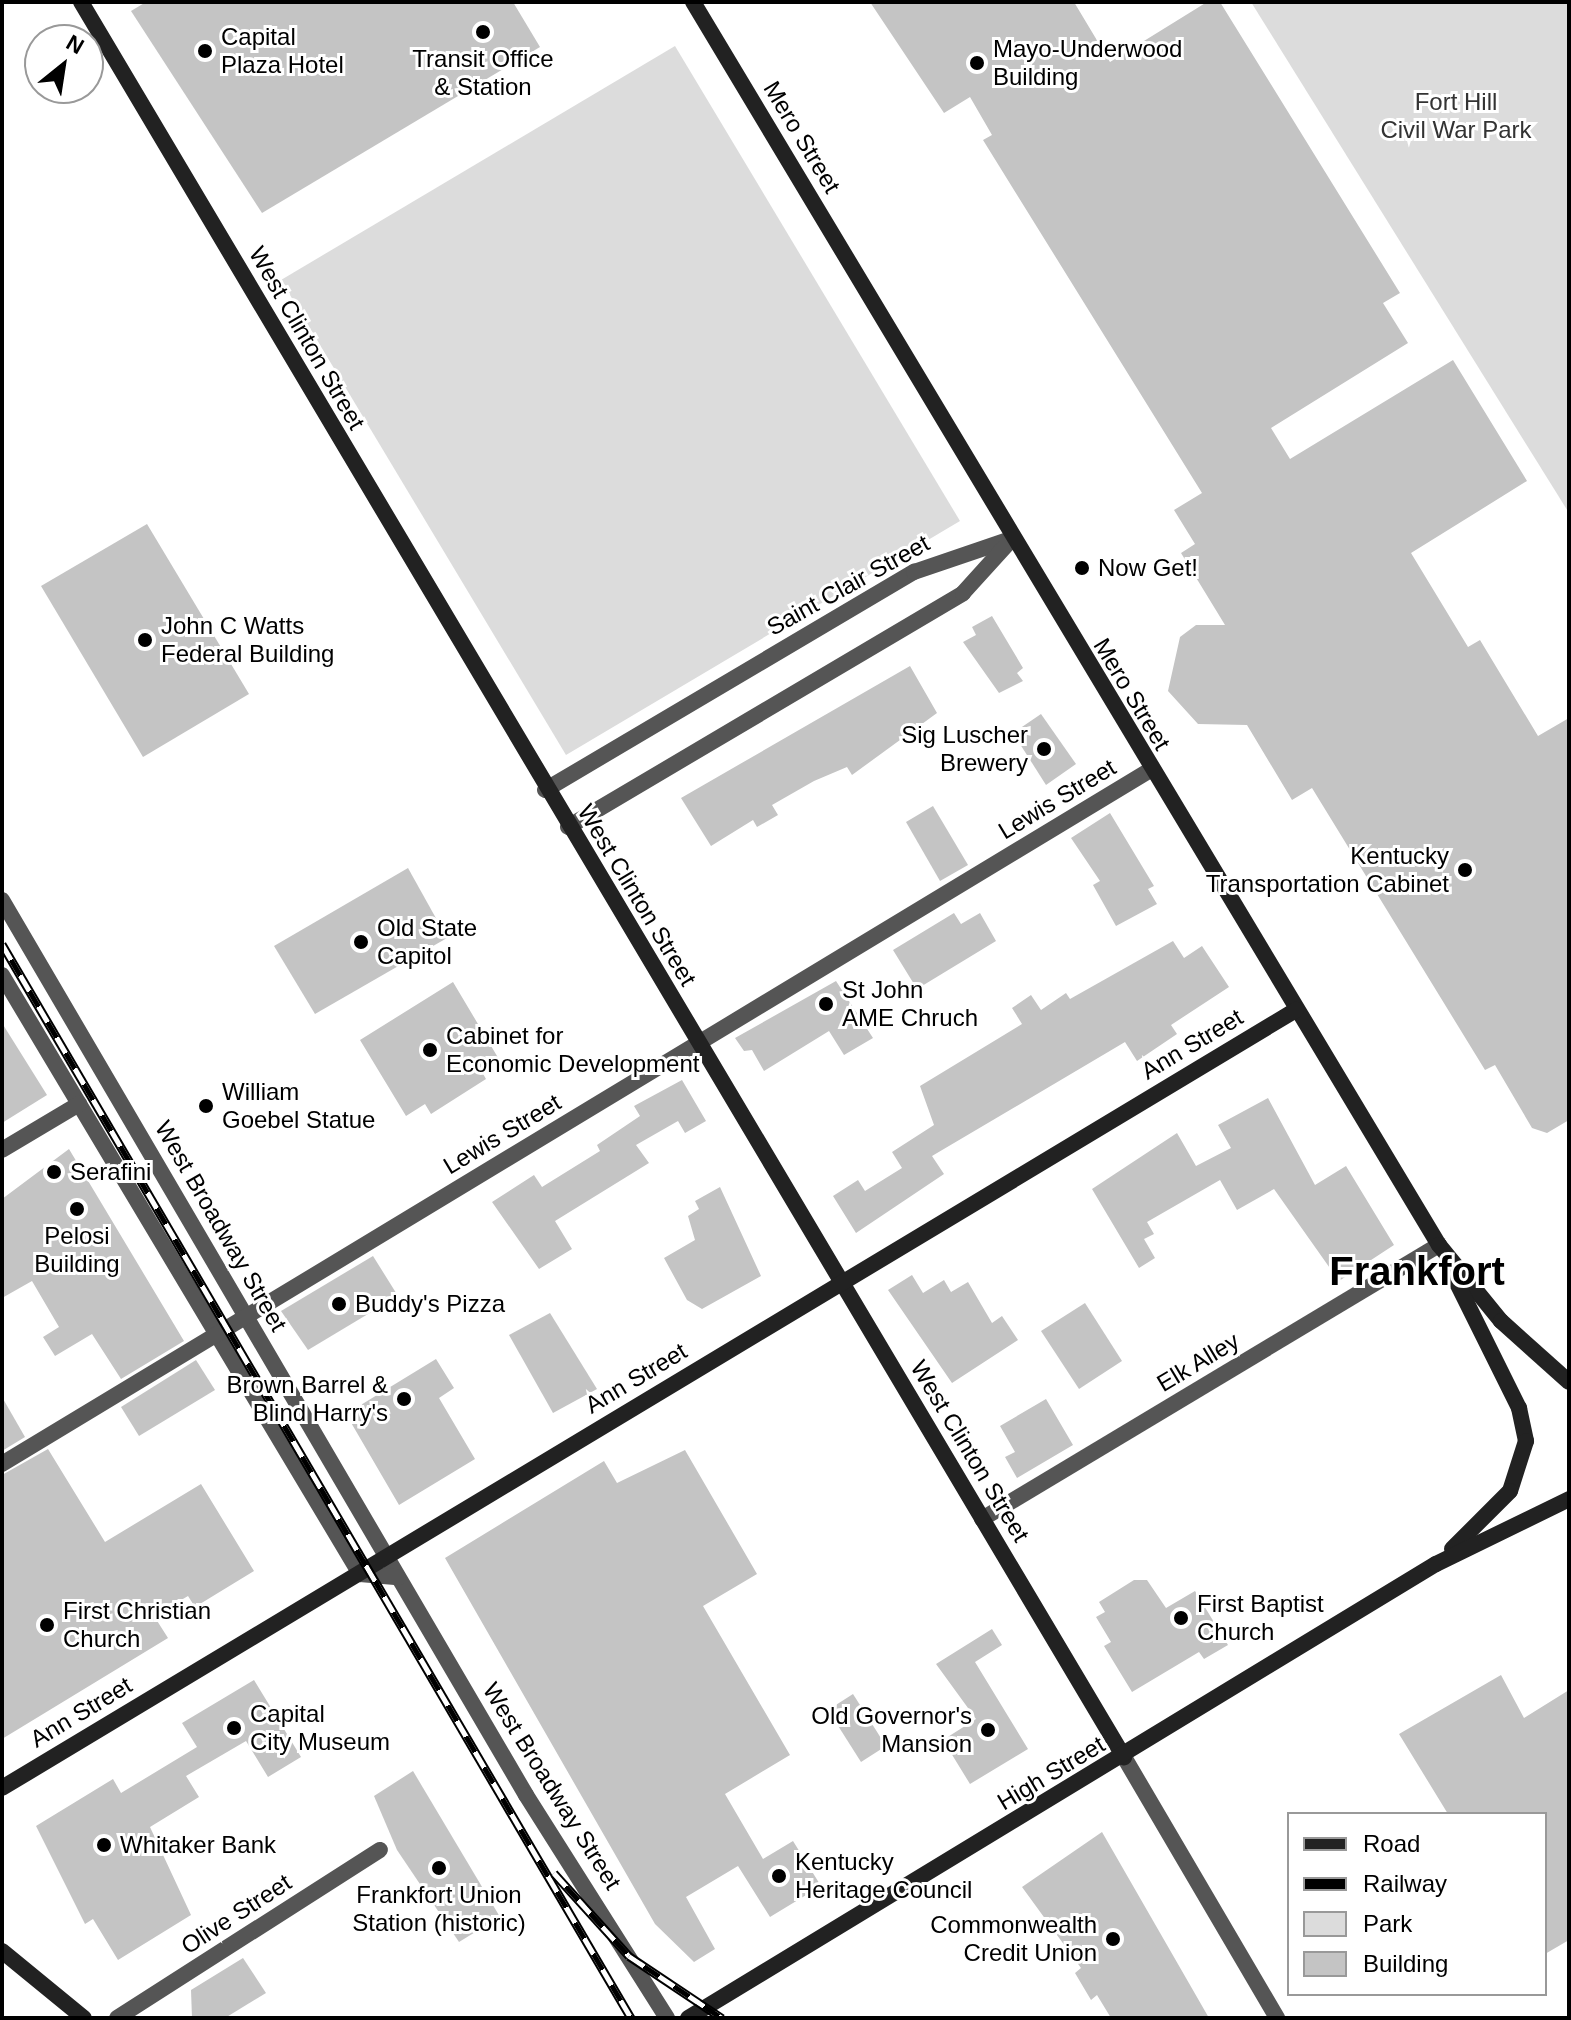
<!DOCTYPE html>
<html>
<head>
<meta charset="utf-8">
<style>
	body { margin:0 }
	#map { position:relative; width:1571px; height:2020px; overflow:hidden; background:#fff; font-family:Arial,sans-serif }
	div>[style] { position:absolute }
	.green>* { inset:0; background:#dcdcdc }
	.building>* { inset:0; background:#c4c4c4 }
	.street>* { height:16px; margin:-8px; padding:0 8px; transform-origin:8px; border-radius:8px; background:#555 }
	.secondary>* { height:16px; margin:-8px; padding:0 8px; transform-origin:8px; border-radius:8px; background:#222 }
	.rail>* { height:9px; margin-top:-4.5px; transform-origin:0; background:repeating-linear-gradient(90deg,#fff 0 18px,#000 0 36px); box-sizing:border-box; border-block:2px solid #000 }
	.dots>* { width:22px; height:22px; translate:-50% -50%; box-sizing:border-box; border:4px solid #fff; border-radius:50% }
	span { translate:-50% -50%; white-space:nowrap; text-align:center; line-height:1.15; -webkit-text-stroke:6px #fff; paint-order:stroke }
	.poi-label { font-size:24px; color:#000 }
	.left { translate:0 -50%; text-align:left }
	.right { translate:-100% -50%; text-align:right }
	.park-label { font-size:24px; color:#333 }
	.street-label { font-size:24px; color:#000 }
	.town-label { font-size:40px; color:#000; font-weight:700 }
	.frame { position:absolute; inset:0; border:4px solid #000; pointer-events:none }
	.legend { position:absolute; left:1287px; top:1812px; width:260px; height:184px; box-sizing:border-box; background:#fff; border:2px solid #999; margin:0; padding:10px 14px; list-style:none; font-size:24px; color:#000 }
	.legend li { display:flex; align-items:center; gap:16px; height:40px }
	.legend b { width:40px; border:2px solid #999 }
	.north { position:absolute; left:24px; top:24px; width:80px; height:80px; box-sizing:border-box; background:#fff; border:2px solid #999; border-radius:50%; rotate:30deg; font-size:22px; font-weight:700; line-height:32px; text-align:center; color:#000 }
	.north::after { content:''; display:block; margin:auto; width:28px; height:36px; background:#000; clip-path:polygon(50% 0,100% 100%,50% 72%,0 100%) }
</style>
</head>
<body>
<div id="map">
	<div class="green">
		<i style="clip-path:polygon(1251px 2px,1569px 2px,1569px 513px)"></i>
		<i style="clip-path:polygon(675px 46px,960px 521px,566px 755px,281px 280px)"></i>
	</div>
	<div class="building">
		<i style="clip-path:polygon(146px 2px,513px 2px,540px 47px,262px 213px,131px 11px)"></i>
		<i style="clip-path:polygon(870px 2px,1074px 2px,1110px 62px,1207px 2px,1220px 2px,1400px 293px,1383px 303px,1408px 343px,1271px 428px,1290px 459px,1453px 360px,1527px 481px,1411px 553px,1468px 647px,1480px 640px,1538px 736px,1569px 718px,1569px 1120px,1547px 1133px,1532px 1128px,1495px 1065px,1485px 1070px,1312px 788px,1292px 800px,1247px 725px,1198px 724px,1168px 691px,1180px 637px,1196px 625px,1225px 625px,1181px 553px,1195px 544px,1174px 510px,1202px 493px,983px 140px,992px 135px,970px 97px,944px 113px)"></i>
		<i style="clip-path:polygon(147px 524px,249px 694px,143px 757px,41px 586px)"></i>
		<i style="clip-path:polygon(992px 616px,1023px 668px,1017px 673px,1023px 681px,999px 693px,963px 642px,976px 635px,972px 627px)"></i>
		<i style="clip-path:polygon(910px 666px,937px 713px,852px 775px,847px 767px,814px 781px,772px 805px,778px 815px,757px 827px,753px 820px,711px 846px,681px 798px)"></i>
		<i style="clip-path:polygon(1041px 714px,1076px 764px,1046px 785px,1013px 733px)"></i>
		<i style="clip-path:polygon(933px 806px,968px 865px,940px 881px,906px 822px)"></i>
		<i style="clip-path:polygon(1110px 813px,1154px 886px,1148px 889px,1157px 904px,1116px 926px,1093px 885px,1100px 881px,1071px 838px)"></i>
		<i style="clip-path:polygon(408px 868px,447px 938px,315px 1014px,274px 946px)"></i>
		<i style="clip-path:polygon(954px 913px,961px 924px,980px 913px,996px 941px,917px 989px,893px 950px)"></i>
		<i style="clip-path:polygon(1173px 941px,1184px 958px,1202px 946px,1229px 987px,1171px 1025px,1177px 1034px,1137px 1061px,1125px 1042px,932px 1156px,944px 1174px,856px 1233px,833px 1196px,858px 1180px,865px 1191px,902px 1168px,892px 1152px,934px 1125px,920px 1086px,1022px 1024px,1012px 1008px,1031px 995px,1041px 1010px,1066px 993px,1070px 999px)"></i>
		<i style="clip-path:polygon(836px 981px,873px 1038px,844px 1055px,829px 1031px,764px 1071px,752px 1050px,744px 1051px,735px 1038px)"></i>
		<i style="clip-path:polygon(453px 982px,500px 1061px,482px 1072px,486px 1079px,431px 1114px,425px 1104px,406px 1116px,360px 1040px)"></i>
		<i style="clip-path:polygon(2px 1023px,47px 1095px,2px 1123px)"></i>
		<i style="clip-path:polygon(682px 1080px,706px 1121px,685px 1133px,678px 1121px,636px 1145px,649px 1163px,555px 1221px,572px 1249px,539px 1269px,492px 1202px,534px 1175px,542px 1187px,600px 1151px,597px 1145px,640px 1116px,634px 1106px)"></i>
		<i style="clip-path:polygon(1268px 1098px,1315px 1185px,1346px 1166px,1394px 1245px,1339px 1281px,1274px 1189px,1237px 1210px,1220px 1180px,1147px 1222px,1154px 1234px,1144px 1239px,1155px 1258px,1139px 1268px,1092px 1189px,1177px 1133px,1196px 1166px,1231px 1148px,1218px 1125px)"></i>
		<i style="clip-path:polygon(69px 1149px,184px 1341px,121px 1379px,92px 1334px,55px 1356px,43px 1337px,59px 1327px,32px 1281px,2px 1298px,2px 1199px)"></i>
		<i style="clip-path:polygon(720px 1187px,761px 1276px,702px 1309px,687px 1300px,664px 1258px,695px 1240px,688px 1216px,699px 1209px,695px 1201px)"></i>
		<i style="clip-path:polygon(373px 1256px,398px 1296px,308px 1350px,281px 1311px)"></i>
		<i style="clip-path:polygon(912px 1275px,923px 1293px,944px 1280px,951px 1292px,968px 1282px,992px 1323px,1002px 1316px,1018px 1340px,952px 1383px,888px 1290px)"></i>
		<i style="clip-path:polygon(1085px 1303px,1122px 1361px,1079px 1389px,1041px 1331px)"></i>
		<i style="clip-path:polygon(550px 1313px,597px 1389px,553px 1413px,509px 1335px)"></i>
		<i style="clip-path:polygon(436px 1359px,454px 1388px,439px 1398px,475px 1459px,399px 1505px,346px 1414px)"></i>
		<i style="clip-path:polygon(196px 1360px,215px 1390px,139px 1436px,121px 1407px)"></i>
		<i style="clip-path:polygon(2px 1397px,25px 1437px,2px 1451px)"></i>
		<i style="clip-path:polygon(1046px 1399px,1073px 1445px,1017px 1478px,1005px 1457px,1015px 1452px,1000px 1426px)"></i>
		<i style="clip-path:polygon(48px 1449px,105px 1542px,201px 1484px,254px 1571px,195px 1607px,188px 1596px,154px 1616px,168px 1638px,2px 1739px,2px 1475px)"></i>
		<i style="clip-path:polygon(685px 1450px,757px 1574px,703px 1606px,790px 1755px,725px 1794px,763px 1859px,793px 1841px,821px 1886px,770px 1917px,738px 1866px,686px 1897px,715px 1949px,694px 1962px,655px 1924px,445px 1558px,604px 1461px,617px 1483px)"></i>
		<i style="clip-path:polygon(1134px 1580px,1147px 1580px,1166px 1608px,1195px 1591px,1228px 1645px,1204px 1659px,1199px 1652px,1132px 1692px,1104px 1646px,1111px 1642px,1096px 1617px,1105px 1612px,1099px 1602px)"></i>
		<i style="clip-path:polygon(992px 1629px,1002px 1645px,975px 1662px,1028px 1749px,970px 1784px,943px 1740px,976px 1719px,936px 1664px)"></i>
		<i style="clip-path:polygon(1501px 1675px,1524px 1718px,1569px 1690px,1569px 1940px,1545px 1954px,1545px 1814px,1448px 1814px,1399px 1734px)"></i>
		<i style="clip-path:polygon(254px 1680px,301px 1757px,268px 1777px,246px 1741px,186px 1776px,199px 1797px,150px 1827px,191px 1915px,118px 1960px,93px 1919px,85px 1924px,36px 1826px,113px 1779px,121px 1793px,197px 1747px,182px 1723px)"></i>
		<i style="clip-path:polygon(853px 1694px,886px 1746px,861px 1762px,828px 1710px)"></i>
		<i style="clip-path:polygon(413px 1771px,500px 1917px,459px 1942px,397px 1850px,374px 1796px)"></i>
		<i style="clip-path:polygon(1102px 1832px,1209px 2018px,1111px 2018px,1097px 1995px,1091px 2000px,1075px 1973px,1081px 1968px,1022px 1887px)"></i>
		<i style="clip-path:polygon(243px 1958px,266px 1993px,225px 2018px,192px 2018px,191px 1990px)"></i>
	</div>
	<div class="street">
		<i style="left:545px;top:790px;width:429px;rotate:-30.6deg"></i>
		<i style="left:914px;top:572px;width:102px;rotate:-18.8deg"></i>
		<i style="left:568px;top:827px;width:459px;rotate:-30.6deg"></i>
		<i style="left:963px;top:593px;width:73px;rotate:-47.8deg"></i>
		<i style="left:2px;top:900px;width:1037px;rotate:59.65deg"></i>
		<i style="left:526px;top:1795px;width:264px;rotate:57.7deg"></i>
		<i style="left:2px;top:975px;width:698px;rotate:59.13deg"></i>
		<i style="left:360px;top:1574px;width:38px;rotate:5deg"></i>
		<i style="left:2px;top:1150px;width:90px;rotate:-30.9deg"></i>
		<i style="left:2px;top:1464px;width:1341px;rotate:-31.15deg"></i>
		<i style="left:982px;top:1519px;width:533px;rotate:-30.95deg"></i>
		<i style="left:1124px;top:1757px;width:303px;rotate:59.6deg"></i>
		<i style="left:117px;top:2018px;width:312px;rotate:-32.6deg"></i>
	</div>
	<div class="secondary">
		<i style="left:81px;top:2px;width:2042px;rotate:59.28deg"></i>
		<i style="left:693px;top:2px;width:1450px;rotate:59.03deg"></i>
		<i style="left:1439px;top:1245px;width:98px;rotate:50.8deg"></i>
		<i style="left:1501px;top:1321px;width:91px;rotate:41.9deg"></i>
		<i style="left:1448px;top:1265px;width:160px;rotate:63.6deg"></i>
		<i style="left:1519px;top:1408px;width:34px;rotate:78deg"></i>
		<i style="left:1526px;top:1441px;width:52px;rotate:107.7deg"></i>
		<i style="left:1510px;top:1491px;width:82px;rotate:135deg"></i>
		<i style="left:2px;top:1788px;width:1510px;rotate:-31.02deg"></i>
		<i style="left:2px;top:1951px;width:106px;rotate:39.3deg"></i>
		<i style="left:688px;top:2018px;width:875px;rotate:-31.26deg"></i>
		<i style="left:1436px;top:1564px;width:148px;rotate:-26deg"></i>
	</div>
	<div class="rail">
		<i style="left:2px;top:944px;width:1245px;rotate:59.64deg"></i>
		<i style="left:554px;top:1873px;width:112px;rotate:47.9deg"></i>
		<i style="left:629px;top:1956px;width:112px;rotate:33.7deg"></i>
	</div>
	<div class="dots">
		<i style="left:483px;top:32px;background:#000"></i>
		<i style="left:205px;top:51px;background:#000"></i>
		<i style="left:977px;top:63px;background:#000"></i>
		<i style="left:1082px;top:568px;background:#000"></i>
		<i style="left:145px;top:640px;background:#000"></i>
		<i style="left:1044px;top:749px;background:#000"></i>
		<i style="left:1465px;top:870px;background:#000"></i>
		<i style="left:361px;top:942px;background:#000"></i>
		<i style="left:826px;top:1004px;background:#000"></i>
		<i style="left:430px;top:1050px;background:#000"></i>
		<i style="left:206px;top:1106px;background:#000"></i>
		<i style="left:54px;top:1172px;background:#000"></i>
		<i style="left:77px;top:1209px;background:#000"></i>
		<i style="left:339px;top:1304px;background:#000"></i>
		<i style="left:404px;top:1399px;background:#000"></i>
		<i style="left:1181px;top:1618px;background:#000"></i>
		<i style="left:47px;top:1625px;background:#000"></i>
		<i style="left:234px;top:1728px;background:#000"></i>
		<i style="left:988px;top:1730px;background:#000"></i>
		<i style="left:104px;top:1845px;background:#000"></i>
		<i style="left:439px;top:1868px;background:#000"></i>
		<i style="left:779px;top:1876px;background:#000"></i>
		<i style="left:1113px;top:1939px;background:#000"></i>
	</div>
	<div class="poi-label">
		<span class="left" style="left:221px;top:51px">Capital<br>Plaza Hotel</span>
		<span class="left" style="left:993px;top:63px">Mayo-Underwood<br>Building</span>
		<span style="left:483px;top:73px">Transit Office<br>&amp; Station</span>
		<span class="left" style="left:1098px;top:568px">Now Get!</span>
		<span class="left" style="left:161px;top:640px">John C Watts<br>Federal Building</span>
		<span class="right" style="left:1028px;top:749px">Sig Luscher<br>Brewery</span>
		<span class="right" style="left:1449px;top:870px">Kentucky<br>Transportation Cabinet</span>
		<span class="left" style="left:377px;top:942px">Old State<br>Capitol</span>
		<span class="left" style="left:842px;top:1004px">St John<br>AME Chruch</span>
		<span class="left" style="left:446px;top:1050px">Cabinet for<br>Economic Development</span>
		<span class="left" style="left:222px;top:1106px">William<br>Goebel Statue</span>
		<span class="left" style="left:70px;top:1172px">Serafini</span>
		<span style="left:77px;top:1250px">Pelosi<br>Building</span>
		<span class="left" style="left:355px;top:1304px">Buddy's Pizza</span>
		<span class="right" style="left:388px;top:1399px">Brown Barrel &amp;<br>Blind Harry's</span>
		<span class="left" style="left:1197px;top:1618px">First Baptist<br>Church</span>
		<span class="left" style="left:63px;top:1625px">First Christian<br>Church</span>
		<span class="left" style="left:250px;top:1728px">Capital<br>City Museum</span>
		<span class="right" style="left:972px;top:1730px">Old Governor's<br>Mansion</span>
		<span class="left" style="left:120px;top:1845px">Whitaker Bank</span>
		<span class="left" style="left:795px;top:1876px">Kentucky<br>Heritage Council</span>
		<span style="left:439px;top:1909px">Frankfort Union<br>Station (historic)</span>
		<span class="right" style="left:1097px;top:1939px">Commonwealth<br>Credit Union</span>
	</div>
	<div class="park-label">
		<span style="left:1456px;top:116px">Fort Hill<br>Civil War Park</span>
	</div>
	<div class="street-label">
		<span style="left:802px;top:137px;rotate:59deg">Mero Street</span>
		<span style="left:307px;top:338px;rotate:60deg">West Clinton Street</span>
		<span style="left:848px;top:585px;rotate:-29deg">Saint Clair Street</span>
		<span style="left:1132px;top:694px;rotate:59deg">Mero Street</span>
		<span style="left:1057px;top:799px;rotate:-31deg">Lewis Street</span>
		<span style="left:637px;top:895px;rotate:59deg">West Clinton Street</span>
		<span style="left:1192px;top:1044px;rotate:-31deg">Ann Street</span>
		<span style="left:502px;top:1134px;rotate:-31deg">Lewis Street</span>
		<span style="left:221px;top:1226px;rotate:60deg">West Broadway Street</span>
		<span style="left:1198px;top:1362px;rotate:-31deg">Elk Alley</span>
		<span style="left:636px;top:1378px;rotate:-31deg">Ann Street</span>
		<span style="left:970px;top:1451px;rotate:59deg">West Clinton Street</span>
		<span style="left:81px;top:1712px;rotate:-31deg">Ann Street</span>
		<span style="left:1051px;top:1773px;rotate:-31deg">High Street</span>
		<span style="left:552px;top:1786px;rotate:58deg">West Broadway Street</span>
		<span style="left:236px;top:1914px;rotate:-33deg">Olive Street</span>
	</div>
	<div class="town-label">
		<span style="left:1417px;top:1271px">Frankfort</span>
	</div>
	<div class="frame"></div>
	<ul class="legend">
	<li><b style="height:10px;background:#222"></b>Road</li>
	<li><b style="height:10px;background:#000"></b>Railway</li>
	<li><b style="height:22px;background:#dcdcdc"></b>Park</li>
	<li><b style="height:22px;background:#c4c4c4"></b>Building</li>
	</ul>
	<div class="north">N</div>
</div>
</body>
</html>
